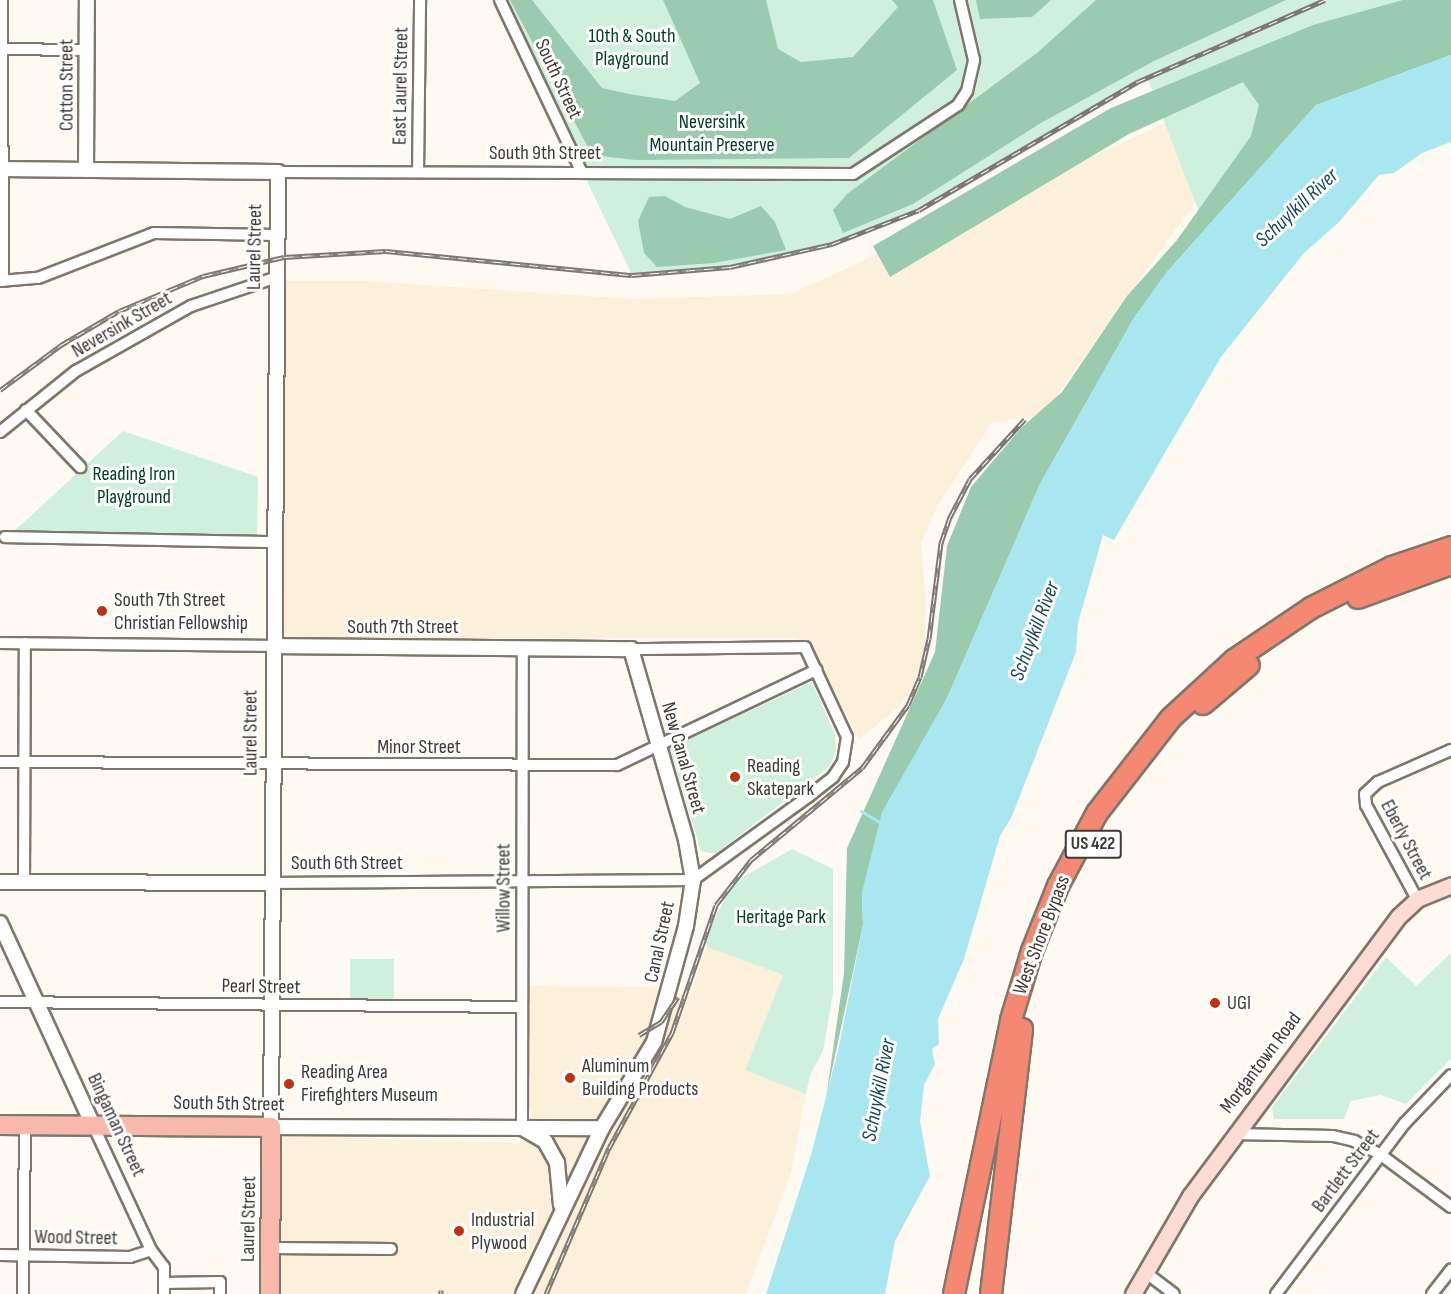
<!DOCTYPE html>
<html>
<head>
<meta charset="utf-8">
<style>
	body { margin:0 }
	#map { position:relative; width:1451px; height:1294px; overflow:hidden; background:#fffaf1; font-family:"Sofia Sans Condensed",sans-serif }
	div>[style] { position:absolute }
	.built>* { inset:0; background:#fdf0db }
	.green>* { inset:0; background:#cff0dc }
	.forest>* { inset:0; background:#9bcbaf }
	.water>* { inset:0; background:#a8e6f0 }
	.stream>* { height:3px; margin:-1.5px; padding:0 1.5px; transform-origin:1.5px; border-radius:1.5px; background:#a8e6f0 }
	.roads { filter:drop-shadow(2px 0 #7f776b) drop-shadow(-2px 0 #7f776b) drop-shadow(0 2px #7f776b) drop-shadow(0 -2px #7f776b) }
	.minor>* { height:10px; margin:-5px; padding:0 5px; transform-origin:5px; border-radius:5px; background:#fff }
	.tertiary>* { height:14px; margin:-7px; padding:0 7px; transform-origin:7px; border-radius:7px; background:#fff }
	.secondary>* { height:15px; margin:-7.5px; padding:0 7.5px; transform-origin:7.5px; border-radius:7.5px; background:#fcdbd5 }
	.primary>* { height:18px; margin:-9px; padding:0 9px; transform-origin:9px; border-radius:9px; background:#f8b8ab }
	.motorway>* { height:20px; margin:-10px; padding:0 10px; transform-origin:10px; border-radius:10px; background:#f48873 }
	.rail>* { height:5px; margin-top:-2.5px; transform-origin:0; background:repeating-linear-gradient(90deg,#fff 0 9px,#7d7972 0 18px); box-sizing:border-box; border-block:2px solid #7d7972 }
	.dots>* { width:16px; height:16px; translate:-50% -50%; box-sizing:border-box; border:3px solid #fff; border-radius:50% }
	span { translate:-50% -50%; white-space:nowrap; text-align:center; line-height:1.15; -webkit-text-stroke:6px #fff; paint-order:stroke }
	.shield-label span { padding:2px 4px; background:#fff; border:2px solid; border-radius:4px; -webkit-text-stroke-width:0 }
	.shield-label { font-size:18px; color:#3d3934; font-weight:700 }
	.park-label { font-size:20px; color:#024026 }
	.street-label { font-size:20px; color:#3d3934 }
	.poi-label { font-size:20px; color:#3d3934 }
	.left { translate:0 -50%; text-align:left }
	.water-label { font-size:21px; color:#164b53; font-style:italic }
</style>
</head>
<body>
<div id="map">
	<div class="built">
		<i style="clip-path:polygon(1192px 111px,1220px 167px,1044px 414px,992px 423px,938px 505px,921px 543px,926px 598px,924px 653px,916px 682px,898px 708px,859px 739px,810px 643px,794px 638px,284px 638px,285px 281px,368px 281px,633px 299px,790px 294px)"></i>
		<i style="clip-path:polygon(707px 947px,783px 975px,745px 1070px,806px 1094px,791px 1173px,746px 1294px,278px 1294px,282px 1136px,531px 1143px,530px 986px,655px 987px,690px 996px)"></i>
	</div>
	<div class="green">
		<i style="clip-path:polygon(500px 0,1451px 0,1451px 55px,1368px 84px,1202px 220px,1147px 77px,919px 210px,875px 229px,796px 254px,730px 267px,632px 275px)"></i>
		<i style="clip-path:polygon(123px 431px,258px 477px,257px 537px,12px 533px)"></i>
		<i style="clip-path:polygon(812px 682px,835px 734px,836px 750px,830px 766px,715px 854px,701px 851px,670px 748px)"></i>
		<i style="clip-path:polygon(792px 849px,833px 869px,833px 993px,823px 1051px,810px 1075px,806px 1094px,745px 1070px,783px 975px,707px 947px,705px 939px,727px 894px,743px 877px)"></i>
		<i style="clip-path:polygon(1451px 953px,1451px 1059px,1406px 1104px,1381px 1095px,1351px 1101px,1344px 1119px,1274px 1119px,1272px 1107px,1386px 957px,1416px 986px)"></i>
		<i style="clip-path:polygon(350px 959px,394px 959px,394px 999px,350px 1000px)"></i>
	</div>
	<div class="forest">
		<i style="clip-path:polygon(510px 0,532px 0,602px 88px,629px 94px,675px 101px,700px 83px,663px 0,766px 0,778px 49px,801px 62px,853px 57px,898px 7px,892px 0,933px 0,957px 70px,849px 158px,636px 160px,592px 155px)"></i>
		<i style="clip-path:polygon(976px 0,1051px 0,1032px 17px,980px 19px)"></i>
		<i style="clip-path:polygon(1096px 0,1286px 0,1154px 61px,1041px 123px,913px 204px,843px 233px,833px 210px,847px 194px,1037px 53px)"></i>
		<i style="clip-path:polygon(1403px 0,1451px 0,1451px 55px,1316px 105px,1167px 272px,1134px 318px,1040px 484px,948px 696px,918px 752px,862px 892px,863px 925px,826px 1098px,844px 973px,847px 848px,935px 652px,947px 546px,971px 487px,1021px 428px,1062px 392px,1127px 296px,1177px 240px,1251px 136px,1259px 105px,1243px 82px,1129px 134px,890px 277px,873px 246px,1111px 108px,1313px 25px)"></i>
		<i style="clip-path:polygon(665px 196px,685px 207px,730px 219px,761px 206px,775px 222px,786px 250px,714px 263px,657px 267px,644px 253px,638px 221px,649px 197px)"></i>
	</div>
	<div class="water">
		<i style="clip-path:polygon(1451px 55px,1451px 142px,1422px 153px,1394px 173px,1379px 175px,1339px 222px,1303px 254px,1221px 357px,1114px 540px,1103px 535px,1078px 623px,1076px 652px,1012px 816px,1000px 836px,964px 959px,938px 1019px,939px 1044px,932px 1049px,935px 1064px,924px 1085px,920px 1121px,930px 1176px,895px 1241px,885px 1294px,766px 1294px,811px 1155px,839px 1047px,863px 925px,862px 892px,882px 812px,948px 696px,1040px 484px,1134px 318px,1167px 272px,1316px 105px)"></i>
	</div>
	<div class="stream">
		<i style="left:861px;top:811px;width:26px;rotate:31deg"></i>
	</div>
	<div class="roads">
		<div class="minor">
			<i style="left:2px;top:0;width:281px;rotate:89.8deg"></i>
			<i style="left:500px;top:0;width:191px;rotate:64.6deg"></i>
			<i style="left:0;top:49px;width:87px;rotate:0.7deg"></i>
			<i style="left:278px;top:172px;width:575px;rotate:0.2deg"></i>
			<i style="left:853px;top:174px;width:126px;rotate:-33.3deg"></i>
			<i style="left:958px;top:105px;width:17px;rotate:-57deg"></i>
			<i style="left:967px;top:91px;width:32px;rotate:-77deg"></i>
			<i style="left:974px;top:60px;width:62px;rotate:-103.1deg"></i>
			<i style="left:418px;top:172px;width:172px;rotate:-89.3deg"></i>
			<i style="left:0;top:281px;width:38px;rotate:-5deg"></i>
			<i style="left:38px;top:278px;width:124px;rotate:-21.2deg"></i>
			<i style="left:154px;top:233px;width:123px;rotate:0.9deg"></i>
			<i style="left:26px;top:410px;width:79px;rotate:46.5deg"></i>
			<i style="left:0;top:432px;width:97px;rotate:-38.8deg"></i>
			<i style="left:76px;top:371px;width:132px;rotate:-29.5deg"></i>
			<i style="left:191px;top:306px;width:91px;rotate:-18.6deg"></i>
			<i style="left:5px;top:537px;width:270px;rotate:1.1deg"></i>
			<i style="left:0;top:643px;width:274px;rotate:0.6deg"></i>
			<i style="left:0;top:762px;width:617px;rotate:0.28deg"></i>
			<i style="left:617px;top:765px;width:221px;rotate:-25.5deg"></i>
			<i style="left:24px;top:882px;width:239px;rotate:-89.8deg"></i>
			<i style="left:273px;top:883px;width:420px;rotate:-0.4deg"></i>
			<i style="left:693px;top:880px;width:143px;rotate:-35.9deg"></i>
			<i style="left:809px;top:796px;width:31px;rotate:-38deg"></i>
			<i style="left:833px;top:777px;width:18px;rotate:-56deg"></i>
			<i style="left:843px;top:762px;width:25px;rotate:-81deg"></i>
			<i style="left:847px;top:737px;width:99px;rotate:-115deg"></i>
			<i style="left:805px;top:647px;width:174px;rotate:179.3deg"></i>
			<i style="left:1417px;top:899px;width:107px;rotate:-118.5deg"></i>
			<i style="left:1366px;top:805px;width:11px;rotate:-95deg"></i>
			<i style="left:1365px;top:794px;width:18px;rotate:-43deg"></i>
			<i style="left:1378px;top:782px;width:80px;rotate:-23.7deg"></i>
			<i style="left:0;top:1002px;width:521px;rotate:0.55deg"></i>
			<i style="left:93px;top:1125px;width:138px;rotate:65.1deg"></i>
			<i style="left:151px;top:1250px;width:21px;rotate:53deg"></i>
			<i style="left:164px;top:1267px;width:27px;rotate:90deg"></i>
			<i style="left:522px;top:1128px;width:480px;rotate:-89.9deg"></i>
			<i style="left:1234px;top:1134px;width:99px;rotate:1.2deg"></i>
			<i style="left:1333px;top:1136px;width:22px;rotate:13deg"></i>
			<i style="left:1354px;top:1141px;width:30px;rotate:27deg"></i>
			<i style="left:1381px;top:1155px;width:87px;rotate:36.6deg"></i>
			<i style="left:271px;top:1248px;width:120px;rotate:0.5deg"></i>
			<i style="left:0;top:1255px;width:130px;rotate:0.9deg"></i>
			<i style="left:130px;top:1257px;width:22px;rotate:-18deg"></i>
			<i style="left:1145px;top:1272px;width:36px;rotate:37deg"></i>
			<i style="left:164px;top:1283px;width:56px;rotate:-1deg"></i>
			<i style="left:220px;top:1282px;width:12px;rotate:90deg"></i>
			<i style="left:23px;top:1294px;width:169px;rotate:-89.3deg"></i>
			<i style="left:1276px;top:1294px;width:214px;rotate:-53deg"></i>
			<i style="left:1405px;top:1123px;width:66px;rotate:-46.2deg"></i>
			<i style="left:1432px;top:1294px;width:31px;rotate:-52deg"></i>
		</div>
		<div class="tertiary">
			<i style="left:0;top:169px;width:278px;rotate:0.6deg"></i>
			<i style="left:278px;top:172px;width:955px;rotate:90.42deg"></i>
			<i style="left:271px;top:1127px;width:331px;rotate:0.2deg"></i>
			<i style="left:86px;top:170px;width:170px;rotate:-89.7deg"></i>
			<i style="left:274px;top:646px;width:357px;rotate:0.5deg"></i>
			<i style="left:631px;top:649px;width:199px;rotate:73.9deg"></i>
			<i style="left:686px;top:840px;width:41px;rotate:80.1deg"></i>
			<i style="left:693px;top:880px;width:47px;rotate:98.7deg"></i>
			<i style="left:686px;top:926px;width:120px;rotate:105.4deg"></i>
			<i style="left:654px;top:1042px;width:100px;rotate:121.2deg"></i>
			<i style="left:602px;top:1128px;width:184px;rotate:115.4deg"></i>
			<i style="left:0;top:882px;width:273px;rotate:0.2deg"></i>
			<i style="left:0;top:923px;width:222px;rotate:65.3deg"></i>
			<i style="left:524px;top:1129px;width:24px;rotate:30deg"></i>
			<i style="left:545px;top:1141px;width:25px;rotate:61deg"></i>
			<i style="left:557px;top:1163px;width:42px;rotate:84.6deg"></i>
		</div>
		<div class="secondary">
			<i style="left:1133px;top:1294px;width:113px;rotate:-59.8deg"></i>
			<i style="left:1190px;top:1196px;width:349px;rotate:-53.3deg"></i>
			<i style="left:1399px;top:916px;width:25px;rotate:-43deg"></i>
			<i style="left:1417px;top:899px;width:37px;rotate:-22deg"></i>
		</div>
		<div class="primary">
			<i style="left:0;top:1125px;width:271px;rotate:0.4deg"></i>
			<i style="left:271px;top:1127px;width:167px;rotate:90.3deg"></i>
		</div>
		<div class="motorway">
			<i style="left:1358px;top:598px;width:99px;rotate:-20.1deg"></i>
			<i style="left:1203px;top:704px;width:60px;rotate:-40.3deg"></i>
			<i style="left:954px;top:1294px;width:280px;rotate:-78.2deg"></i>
			<i style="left:1011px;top:1020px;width:72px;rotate:-73.1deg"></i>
			<i style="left:1032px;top:951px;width:70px;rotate:-68.2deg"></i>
			<i style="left:1058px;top:886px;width:83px;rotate:-61.9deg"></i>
			<i style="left:1097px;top:813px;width:120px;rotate:-52.1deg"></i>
			<i style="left:1171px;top:718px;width:86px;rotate:-42.6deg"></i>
			<i style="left:1234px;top:660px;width:93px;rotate:-34deg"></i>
			<i style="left:1311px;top:608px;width:91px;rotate:-26.8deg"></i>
			<i style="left:1392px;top:567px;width:62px;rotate:-18.7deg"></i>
			<i style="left:991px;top:1294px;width:267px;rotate:-83.3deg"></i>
		</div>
	</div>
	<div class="rail">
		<i style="left:0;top:390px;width:76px;rotate:-36.4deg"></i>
		<i style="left:61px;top:345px;width:67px;rotate:-30.4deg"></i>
		<i style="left:119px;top:311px;width:91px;rotate:-22.6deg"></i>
		<i style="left:203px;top:276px;width:83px;rotate:-13.2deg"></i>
		<i style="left:284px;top:257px;width:102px;rotate:-3.4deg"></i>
		<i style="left:386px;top:251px;width:247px;rotate:5.6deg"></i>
		<i style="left:632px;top:275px;width:98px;rotate:-4.7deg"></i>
		<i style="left:730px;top:267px;width:105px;rotate:-12.7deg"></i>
		<i style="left:832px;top:244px;width:93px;rotate:-21.3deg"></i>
		<i style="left:919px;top:210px;width:253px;rotate:-30.4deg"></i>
		<i style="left:1137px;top:82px;width:205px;rotate:-23.6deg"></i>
		<i style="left:639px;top:1035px;width:26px;rotate:-31deg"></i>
		<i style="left:661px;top:1022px;width:30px;rotate:-56deg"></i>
		<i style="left:441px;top:1290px;width:4px;rotate:90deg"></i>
		<i style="left:546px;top:1294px;width:159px;rotate:-66.7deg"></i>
		<i style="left:609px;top:1148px;width:131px;rotate:-61.3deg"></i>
		<i style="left:672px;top:1033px;width:135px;rotate:-71deg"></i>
		<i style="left:716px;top:905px;width:57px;rotate:-52.1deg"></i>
		<i style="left:751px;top:860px;width:144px;rotate:-39.7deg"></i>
		<i style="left:862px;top:768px;width:78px;rotate:-53.9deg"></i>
		<i style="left:908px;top:705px;width:30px;rotate:-67deg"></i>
		<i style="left:920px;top:677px;width:39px;rotate:-77deg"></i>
		<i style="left:929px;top:639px;width:97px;rotate:-82.9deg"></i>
		<i style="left:941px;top:543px;width:28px;rotate:-71deg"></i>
		<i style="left:950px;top:517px;width:43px;rotate:-62.2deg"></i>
		<i style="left:970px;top:479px;width:81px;rotate:-47.5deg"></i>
	</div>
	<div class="dots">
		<i style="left:102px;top:611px;background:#bd3311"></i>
		<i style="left:735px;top:777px;background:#bd3311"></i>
		<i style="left:1215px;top:1003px;background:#bd3311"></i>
		<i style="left:570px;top:1078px;background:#bd3311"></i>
		<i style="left:289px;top:1084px;background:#bd3311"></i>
		<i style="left:459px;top:1231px;background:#bd3311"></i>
	</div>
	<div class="shield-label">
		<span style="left:1093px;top:844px">US 422</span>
	</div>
	<div class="park-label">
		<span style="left:632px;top:48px">10th &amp; South<br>Playground</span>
		<span style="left:712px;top:134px">Neversink<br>Mountain Preserve</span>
		<span style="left:134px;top:486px">Reading Iron<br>Playground</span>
		<span style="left:781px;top:917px">Heritage Park</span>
	</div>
	<div class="street-label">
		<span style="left:558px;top:79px;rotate:65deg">South Street</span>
		<span style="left:67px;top:85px;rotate:-90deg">Cotton Street</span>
		<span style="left:401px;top:86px;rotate:-89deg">East Laurel Street</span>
		<span style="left:545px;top:153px">South 9th Street</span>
		<span style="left:255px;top:247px;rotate:-89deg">Laurel Street</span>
		<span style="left:122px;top:325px;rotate:-30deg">Neversink Street</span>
		<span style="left:403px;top:627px">South 7th Street</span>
		<span style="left:251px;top:733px;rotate:-90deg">Laurel Street</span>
		<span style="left:419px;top:747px">Minor Street</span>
		<span style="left:683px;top:758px;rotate:74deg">New Canal Street</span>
		<span style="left:1406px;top:840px;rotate:62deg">Eberly Street</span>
		<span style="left:347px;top:863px">South 6th Street</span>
		<span style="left:504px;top:888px;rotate:-90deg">Willow Street</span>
		<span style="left:1042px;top:935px;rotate:-69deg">West Shore Bypass</span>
		<span style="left:660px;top:942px;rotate:-78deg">Canal Street</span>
		<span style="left:261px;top:987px;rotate:1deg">Pearl Street</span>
		<span style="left:1261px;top:1063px;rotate:-53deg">Morgantown Road</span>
		<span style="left:229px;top:1104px;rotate:1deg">South 5th Street</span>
		<span style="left:116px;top:1125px;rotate:65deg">Bingaman Street</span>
		<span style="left:1346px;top:1171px;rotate:-53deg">Bartlett Street</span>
		<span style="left:249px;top:1219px;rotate:-89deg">Laurel Street</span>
		<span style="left:76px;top:1238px;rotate:1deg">Wood Street</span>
	</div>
	<div class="poi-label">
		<span class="left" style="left:114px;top:612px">South 7th Street<br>Christian Fellowship</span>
		<span class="left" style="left:747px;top:778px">Reading<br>Skatepark</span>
		<span class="left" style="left:1227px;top:1003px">UGI</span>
		<span class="left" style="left:582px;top:1078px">Aluminum<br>Building Products</span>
		<span class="left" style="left:301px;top:1084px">Reading Area<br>Firefighters Museum</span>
		<span class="left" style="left:471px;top:1232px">Industrial<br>Plywood</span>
	</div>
	<div class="water-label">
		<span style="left:1297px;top:208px;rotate:-43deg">Schuylkill River</span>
		<span style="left:1035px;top:631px;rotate:-69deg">Schuylkill River</span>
		<span style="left:879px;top:1090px;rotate:-79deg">Schuylkill River</span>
	</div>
</div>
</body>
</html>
